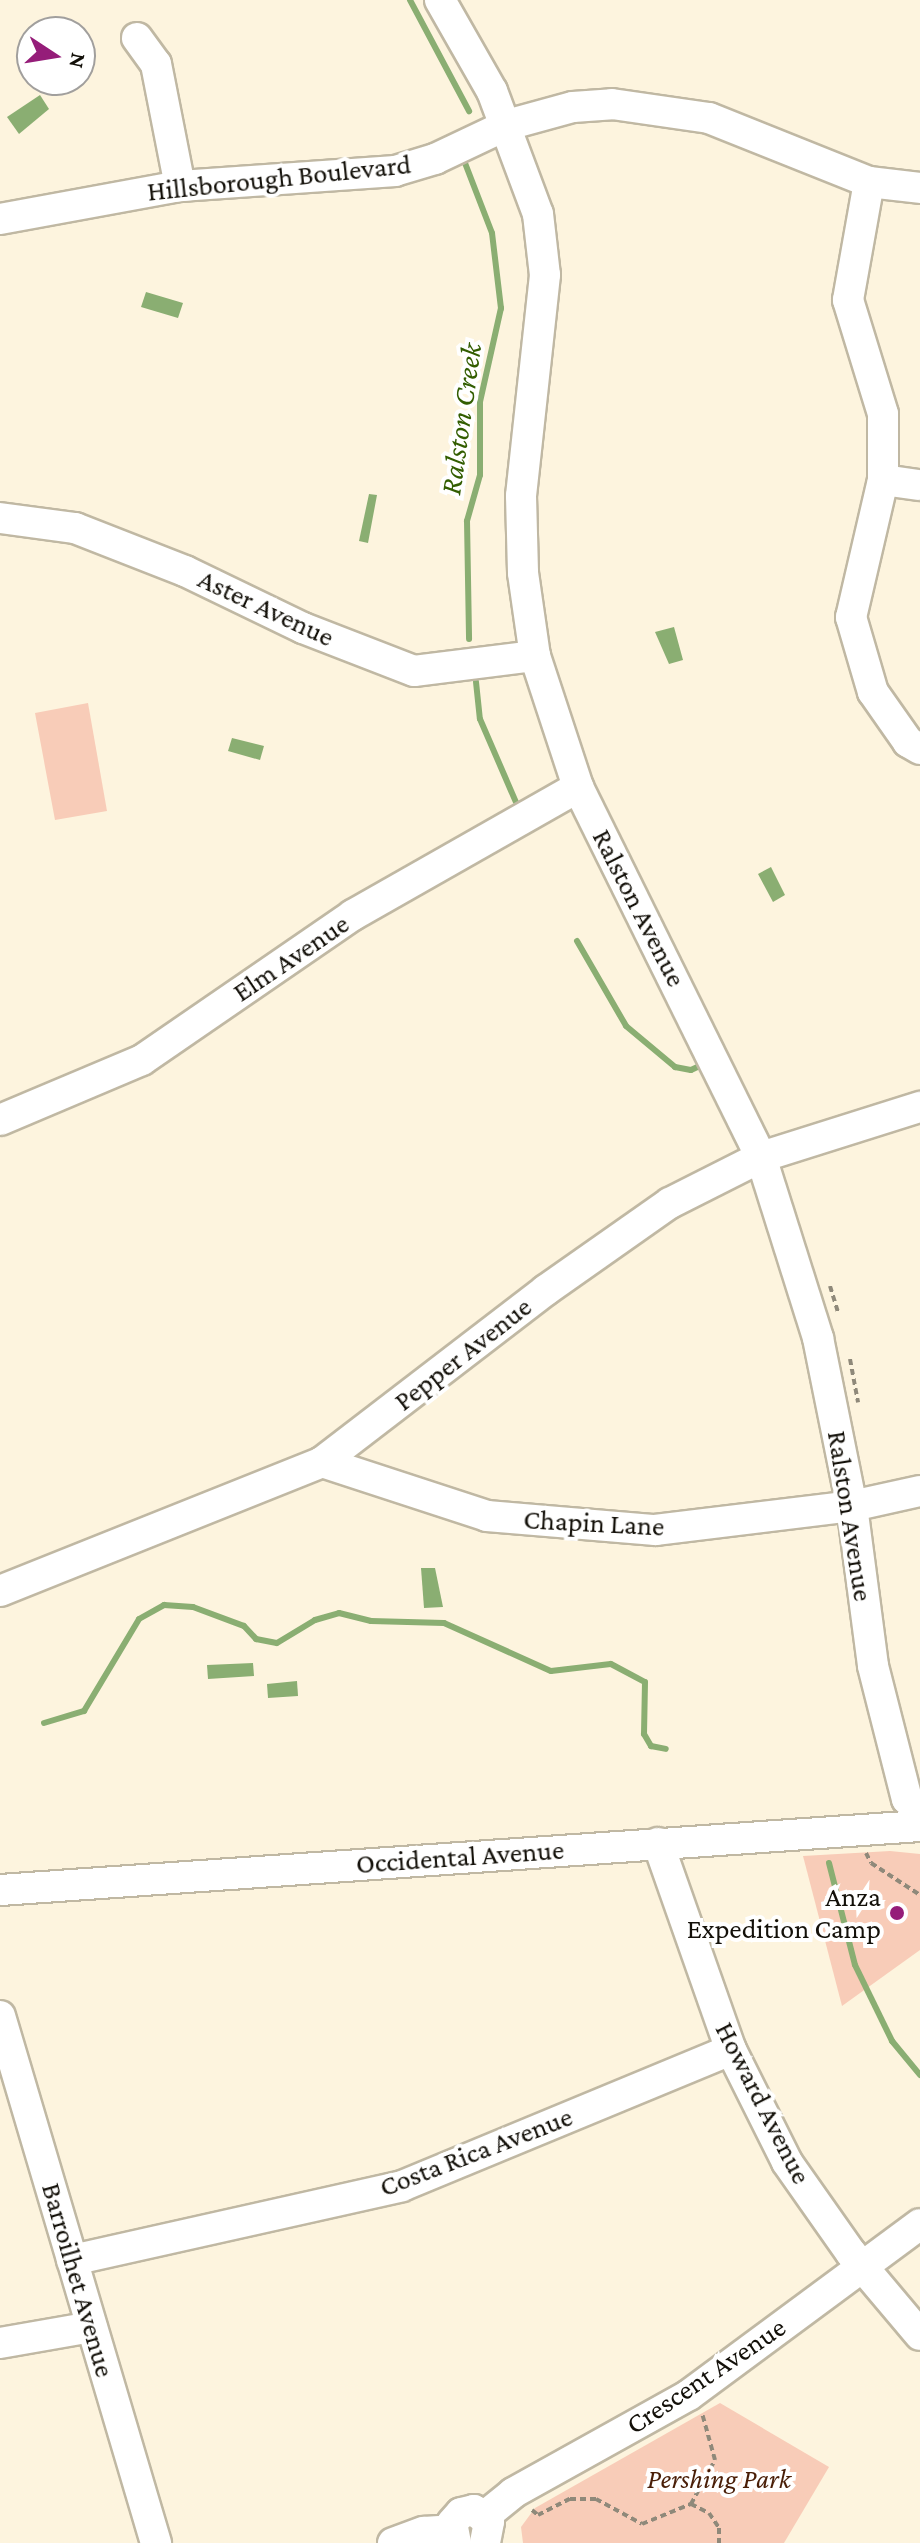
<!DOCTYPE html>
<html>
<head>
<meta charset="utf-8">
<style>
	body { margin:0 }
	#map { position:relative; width:920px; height:2543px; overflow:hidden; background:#fdf4de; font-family:"Crimson Pro",serif }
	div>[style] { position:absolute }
	.green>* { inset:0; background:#f8ccb8 }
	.water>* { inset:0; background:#8aae72 }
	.stream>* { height:6px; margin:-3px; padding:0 3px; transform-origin:3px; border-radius:3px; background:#8aae72 }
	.path>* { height:4px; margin-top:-2px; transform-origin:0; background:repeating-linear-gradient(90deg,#8f897a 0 6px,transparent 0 10px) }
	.roads { filter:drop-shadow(2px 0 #c0b8a3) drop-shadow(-2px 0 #c0b8a3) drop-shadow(0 2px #c0b8a3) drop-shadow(0 -2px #c0b8a3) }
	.minor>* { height:30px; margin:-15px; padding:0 15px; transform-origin:15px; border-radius:15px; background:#fff }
	.dots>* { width:22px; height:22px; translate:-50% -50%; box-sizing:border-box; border:4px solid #fff; border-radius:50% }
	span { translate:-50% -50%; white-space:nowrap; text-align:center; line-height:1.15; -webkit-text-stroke:8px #fff; paint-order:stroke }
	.street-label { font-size:28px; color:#131009 }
	.poi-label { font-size:28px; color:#131009 }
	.right { translate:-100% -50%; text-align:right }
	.park-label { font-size:28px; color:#491e07; font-style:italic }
	.water-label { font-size:30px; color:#325d00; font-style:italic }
	.north { position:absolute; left:16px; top:16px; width:80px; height:80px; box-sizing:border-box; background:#fff; border:2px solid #a19f9d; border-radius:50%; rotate:102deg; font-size:22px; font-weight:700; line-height:32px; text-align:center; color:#131009 }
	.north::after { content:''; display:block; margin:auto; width:28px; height:36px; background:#951d79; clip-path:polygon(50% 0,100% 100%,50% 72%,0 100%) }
</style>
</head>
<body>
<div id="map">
	<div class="green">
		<i style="clip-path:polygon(88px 703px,107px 811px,55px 820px,35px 713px)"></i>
		<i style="clip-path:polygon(890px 1851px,920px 1854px,920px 1950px,842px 2006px,803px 1856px)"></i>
		<i style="clip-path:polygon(720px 2403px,829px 2467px,784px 2543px,523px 2543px,521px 2527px,535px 2508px)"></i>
	</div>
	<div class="water">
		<i style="clip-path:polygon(40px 95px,49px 109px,19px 134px,7px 117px)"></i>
		<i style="clip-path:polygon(146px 292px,183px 303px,178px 318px,141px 307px)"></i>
		<i style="clip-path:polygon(369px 494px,377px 495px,368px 543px,359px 541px)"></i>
		<i style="clip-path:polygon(674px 627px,683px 660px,669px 664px,655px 632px)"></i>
		<i style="clip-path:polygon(232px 738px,264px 746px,260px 760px,228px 751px)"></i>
		<i style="clip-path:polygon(771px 867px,785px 895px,773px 902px,758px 874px)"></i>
		<i style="clip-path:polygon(421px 1568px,435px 1568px,443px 1607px,424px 1608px)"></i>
		<i style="clip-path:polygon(253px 1663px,254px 1676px,208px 1679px,207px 1665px)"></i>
		<i style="clip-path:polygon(297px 1681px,298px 1696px,268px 1698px,267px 1684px)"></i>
	</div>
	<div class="stream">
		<i style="left:410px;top:0;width:126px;rotate:62deg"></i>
		<i style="left:465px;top:163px;width:75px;rotate:68.9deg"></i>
		<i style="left:492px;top:233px;width:76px;rotate:83.2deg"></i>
		<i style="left:501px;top:308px;width:96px;rotate:102.6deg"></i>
		<i style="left:480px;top:402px;width:73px;rotate:90deg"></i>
		<i style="left:480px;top:475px;width:48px;rotate:105.8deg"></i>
		<i style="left:467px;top:521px;width:118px;rotate:89deg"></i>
		<i style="left:476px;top:682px;width:37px;rotate:84deg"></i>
		<i style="left:480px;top:719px;width:90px;rotate:66.6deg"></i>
		<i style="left:577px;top:941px;width:98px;rotate:60deg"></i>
		<i style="left:626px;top:1026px;width:64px;rotate:39.9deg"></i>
		<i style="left:675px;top:1067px;width:16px;rotate:11deg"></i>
		<i style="left:691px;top:1070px;width:17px;rotate:-25deg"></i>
		<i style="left:44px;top:1723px;width:42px;rotate:-16.7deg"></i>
		<i style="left:84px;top:1711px;width:107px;rotate:-59.1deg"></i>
		<i style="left:139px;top:1619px;width:29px;rotate:-29deg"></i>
		<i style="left:164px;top:1605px;width:29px;rotate:4deg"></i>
		<i style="left:193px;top:1607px;width:54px;rotate:20.4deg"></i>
		<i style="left:244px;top:1626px;width:18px;rotate:47deg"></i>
		<i style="left:256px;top:1639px;width:21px;rotate:11deg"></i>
		<i style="left:277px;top:1643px;width:44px;rotate:-31.2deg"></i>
		<i style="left:315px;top:1620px;width:25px;rotate:-16deg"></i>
		<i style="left:339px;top:1613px;width:33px;rotate:14deg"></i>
		<i style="left:371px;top:1621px;width:73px;rotate:1.6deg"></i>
		<i style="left:444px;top:1623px;width:117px;rotate:24.2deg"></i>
		<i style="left:551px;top:1671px;width:60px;rotate:-6.7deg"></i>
		<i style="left:611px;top:1664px;width:38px;rotate:28deg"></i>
		<i style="left:645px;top:1682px;width:52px;rotate:91.1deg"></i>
		<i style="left:644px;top:1734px;width:14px;rotate:60deg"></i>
		<i style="left:651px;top:1746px;width:15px;rotate:11deg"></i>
		<i style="left:829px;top:1863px;width:105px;rotate:75.7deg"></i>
		<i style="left:855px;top:1965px;width:85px;rotate:64deg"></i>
		<i style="left:892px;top:2041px;width:44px;rotate:50.5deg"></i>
	</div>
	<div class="path">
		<i style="left:830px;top:1286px;width:27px;rotate:73deg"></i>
		<i style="left:850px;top:1359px;width:44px;rotate:79.5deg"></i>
		<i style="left:866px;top:1853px;width:11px;rotate:63deg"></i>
		<i style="left:871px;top:1863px;width:59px;rotate:33.1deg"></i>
		<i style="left:691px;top:2504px;width:20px;rotate:27deg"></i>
		<i style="left:709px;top:2513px;width:18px;rotate:56deg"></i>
		<i style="left:719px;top:2528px;width:15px;rotate:90deg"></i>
		<i style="left:532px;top:2510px;width:8px;rotate:40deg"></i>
		<i style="left:538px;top:2515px;width:36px;rotate:-27deg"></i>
		<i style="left:570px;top:2499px;width:26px"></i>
		<i style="left:596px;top:2499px;width:52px;rotate:28.5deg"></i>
		<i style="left:642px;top:2524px;width:53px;rotate:-22.2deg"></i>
		<i style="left:691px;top:2504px;width:50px;rotate:-61.4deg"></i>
		<i style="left:715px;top:2460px;width:49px;rotate:-105.5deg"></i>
	</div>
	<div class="roads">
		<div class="minor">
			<i style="left:440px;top:0;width:105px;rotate:60.3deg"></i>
			<i style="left:492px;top:91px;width:131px;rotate:69.5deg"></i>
			<i style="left:538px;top:214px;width:61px;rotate:83.5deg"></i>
			<i style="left:545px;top:275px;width:222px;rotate:96.2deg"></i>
			<i style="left:521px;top:496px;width:77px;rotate:88.5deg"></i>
			<i style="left:523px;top:573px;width:84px;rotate:81.8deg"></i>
			<i style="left:535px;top:656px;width:138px;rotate:71.8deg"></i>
			<i style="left:578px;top:787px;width:413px;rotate:63.7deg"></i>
			<i style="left:761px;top:1157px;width:190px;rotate:72.5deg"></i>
			<i style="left:818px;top:1338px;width:171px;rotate:78.6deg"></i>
			<i style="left:852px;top:1506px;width:161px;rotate:82.5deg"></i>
			<i style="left:873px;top:1666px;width:137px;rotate:75.7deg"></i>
			<i style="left:907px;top:1799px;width:18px;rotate:43deg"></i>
			<i style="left:137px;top:38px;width:32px;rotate:54deg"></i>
			<i style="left:156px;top:64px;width:124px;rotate:78.9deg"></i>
			<i style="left:869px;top:182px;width:120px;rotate:100.1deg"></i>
			<i style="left:848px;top:300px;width:119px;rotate:72.9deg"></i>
			<i style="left:883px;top:414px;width:66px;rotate:90deg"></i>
			<i style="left:883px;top:480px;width:141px;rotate:103.1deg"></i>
			<i style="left:851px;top:617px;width:78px;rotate:73.7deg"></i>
			<i style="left:873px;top:692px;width:61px;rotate:55deg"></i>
			<i style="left:908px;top:742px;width:14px;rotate:30deg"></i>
			<i style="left:0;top:219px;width:183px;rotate:-10.4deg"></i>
			<i style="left:180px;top:186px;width:216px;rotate:-4deg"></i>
			<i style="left:395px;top:171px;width:42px;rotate:-16.7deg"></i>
			<i style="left:435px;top:159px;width:80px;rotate:-25.3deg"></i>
			<i style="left:507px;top:125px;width:68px;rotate:-15.3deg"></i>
			<i style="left:573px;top:107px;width:39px;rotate:-4deg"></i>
			<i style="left:612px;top:104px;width:98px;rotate:8.2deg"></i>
			<i style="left:709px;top:118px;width:172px;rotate:21.8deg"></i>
			<i style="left:869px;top:182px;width:51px;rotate:6.7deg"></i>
			<i style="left:883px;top:480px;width:37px;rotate:8deg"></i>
			<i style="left:0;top:518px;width:76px;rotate:7.6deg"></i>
			<i style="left:75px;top:528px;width:118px;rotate:21.4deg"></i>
			<i style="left:185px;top:571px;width:131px;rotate:25.8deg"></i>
			<i style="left:303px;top:628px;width:119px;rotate:21.2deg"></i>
			<i style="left:414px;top:671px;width:122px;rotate:-7.1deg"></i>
			<i style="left:0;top:1120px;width:154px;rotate:-22.9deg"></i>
			<i style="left:142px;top:1060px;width:256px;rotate:-34.5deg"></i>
			<i style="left:353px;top:915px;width:259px;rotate:-29.6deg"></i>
			<i style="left:322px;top:1462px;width:174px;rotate:18.1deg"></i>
			<i style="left:487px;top:1516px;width:169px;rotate:4.8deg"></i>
			<i style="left:655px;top:1530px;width:198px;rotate:-6.9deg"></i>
			<i style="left:852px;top:1506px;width:70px;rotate:-12.4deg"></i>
			<i style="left:0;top:1591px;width:347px;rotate:-21.8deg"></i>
			<i style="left:322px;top:1462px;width:282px;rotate:-37.5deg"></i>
			<i style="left:546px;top:1290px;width:151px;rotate:-35.1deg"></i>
			<i style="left:670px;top:1203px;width:102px;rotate:-26.8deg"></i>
			<i style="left:761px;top:1157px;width:167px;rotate:-17.5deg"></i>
			<i style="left:658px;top:1843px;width:219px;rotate:70.6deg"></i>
			<i style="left:731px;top:2050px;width:125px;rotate:63.4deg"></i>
			<i style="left:787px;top:2162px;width:111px;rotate:54.9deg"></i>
			<i style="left:851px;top:2253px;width:107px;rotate:49.9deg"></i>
			<i style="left:0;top:1890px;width:922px;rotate:-3.98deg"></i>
			<i style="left:0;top:2016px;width:550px;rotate:73.51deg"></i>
			<i style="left:72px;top:2260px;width:338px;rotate:-12.6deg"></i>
			<i style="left:402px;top:2186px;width:356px;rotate:-22.5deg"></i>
			<i style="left:0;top:2343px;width:93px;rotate:-9.9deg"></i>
			<i style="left:485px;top:2516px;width:36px;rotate:-39deg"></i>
			<i style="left:513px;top:2493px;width:201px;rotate:-29.1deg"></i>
			<i style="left:689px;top:2395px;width:287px;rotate:-36.5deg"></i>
			<i style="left:393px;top:2543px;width:33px;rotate:-20deg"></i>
			<i style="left:424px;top:2532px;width:27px;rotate:-4deg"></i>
			<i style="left:456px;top:2543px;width:20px;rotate:-101deg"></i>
			<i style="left:452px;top:2523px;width:13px;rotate:-48deg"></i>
			<i style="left:461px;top:2513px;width:13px;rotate:-13deg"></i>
			<i style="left:474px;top:2510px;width:19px;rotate:39deg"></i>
			<i style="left:489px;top:2522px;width:21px;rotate:101deg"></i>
		</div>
	</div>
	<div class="dots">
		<i style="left:897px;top:1913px;background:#951d79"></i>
	</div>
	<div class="street-label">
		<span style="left:279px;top:178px;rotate:-6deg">Hillsborough Boulevard</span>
		<span style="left:266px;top:608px;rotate:25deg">Aster Avenue</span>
		<span style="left:639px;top:908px;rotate:63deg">Ralston Avenue</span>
		<span style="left:291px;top:958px;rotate:-34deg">Elm Avenue</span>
		<span style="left:463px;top:1354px;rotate:-38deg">Pepper Avenue</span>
		<span style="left:850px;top:1516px;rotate:81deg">Ralston Avenue</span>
		<span style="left:594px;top:1523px;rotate:3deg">Chapin Lane</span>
		<span style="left:460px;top:1857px;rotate:-4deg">Occidental Avenue</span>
		<span style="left:763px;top:2103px;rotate:63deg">Howard Avenue</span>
		<span style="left:476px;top:2152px;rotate:-21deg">Costa Rica Avenue</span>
		<span style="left:78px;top:2280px;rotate:74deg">Barroilhet Avenue</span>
		<span style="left:706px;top:2376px;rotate:-34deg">Crescent Avenue</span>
	</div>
	<div class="poi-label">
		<span class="right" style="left:881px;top:1913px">Anza<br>Expedition Camp</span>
	</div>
	<div class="park-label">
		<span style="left:719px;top:2479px">Pershing Park</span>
	</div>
	<div class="water-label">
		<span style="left:461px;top:419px;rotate:-82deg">Ralston Creek</span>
	</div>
	<div class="north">N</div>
</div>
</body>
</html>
